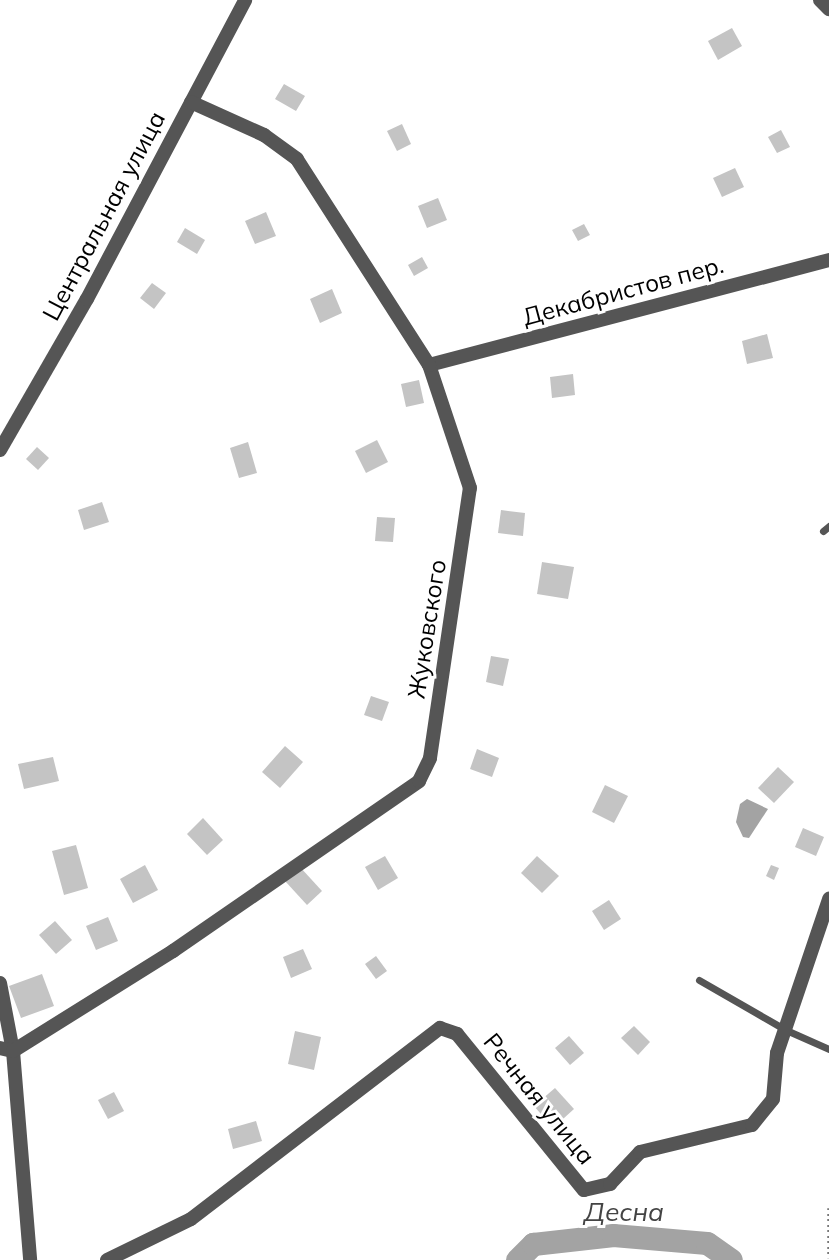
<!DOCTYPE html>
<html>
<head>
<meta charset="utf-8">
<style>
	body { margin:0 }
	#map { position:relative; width:829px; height:1260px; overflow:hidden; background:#fff; font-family:Mulish,sans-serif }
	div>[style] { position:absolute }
	.water>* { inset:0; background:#a3a3a3 }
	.river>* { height:23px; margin:-11.5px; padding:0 11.5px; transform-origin:11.5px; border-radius:11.5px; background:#a3a3a3 }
	.building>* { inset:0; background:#c4c4c4 }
	.path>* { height:2.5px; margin-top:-1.25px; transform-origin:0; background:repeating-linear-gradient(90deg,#777 0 2px,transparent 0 5.5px) }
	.service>* { height:7px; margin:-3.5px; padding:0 3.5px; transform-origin:3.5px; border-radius:3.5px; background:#555 }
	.minor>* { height:14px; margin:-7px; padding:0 7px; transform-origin:7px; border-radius:7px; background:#555 }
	span { translate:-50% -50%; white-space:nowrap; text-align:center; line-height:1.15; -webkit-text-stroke:6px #fff; paint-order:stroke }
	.street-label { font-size:24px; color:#000 }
	.water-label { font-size:26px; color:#444; font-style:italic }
</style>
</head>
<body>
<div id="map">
	<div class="water">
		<i style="clip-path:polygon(747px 799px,768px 809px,749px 838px,743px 837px,736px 822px,740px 804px)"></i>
	</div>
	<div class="river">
		<i style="left:517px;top:1260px;width:23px;rotate:-45deg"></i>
		<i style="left:533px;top:1244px;width:81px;rotate:-6.4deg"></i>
		<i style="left:613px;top:1235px;width:94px;rotate:4.9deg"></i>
		<i style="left:707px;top:1243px;width:29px;rotate:35deg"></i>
	</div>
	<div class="building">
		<i style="clip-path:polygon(732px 28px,742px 46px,718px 60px,708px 41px)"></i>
		<i style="clip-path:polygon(284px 84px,305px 96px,296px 111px,275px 99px)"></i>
		<i style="clip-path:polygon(402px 124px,411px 144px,397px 151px,387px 131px)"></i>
		<i style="clip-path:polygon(781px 130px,790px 147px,777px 153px,768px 137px)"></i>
		<i style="clip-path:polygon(735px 168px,744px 187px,722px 197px,713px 178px)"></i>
		<i style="clip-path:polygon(438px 198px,447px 220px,427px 228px,418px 206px)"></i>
		<i style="clip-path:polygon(266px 212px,276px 236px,255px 244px,245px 221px)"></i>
		<i style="clip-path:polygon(584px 224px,590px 235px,578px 241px,572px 230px)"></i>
		<i style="clip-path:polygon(185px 228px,205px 240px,197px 254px,177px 242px)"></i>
		<i style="clip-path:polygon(422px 257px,428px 268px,414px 276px,408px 265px)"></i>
		<i style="clip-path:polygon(152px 283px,166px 293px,154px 309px,140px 298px)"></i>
		<i style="clip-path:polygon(332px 289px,342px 313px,320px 323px,310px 299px)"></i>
		<i style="clip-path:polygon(767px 334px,773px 358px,747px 364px,742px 341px)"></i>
		<i style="clip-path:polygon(573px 374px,575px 395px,552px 398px,550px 377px)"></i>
		<i style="clip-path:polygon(419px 380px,424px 403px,406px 407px,401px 384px)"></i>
		<i style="clip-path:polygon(377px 440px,388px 462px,366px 473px,355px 451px)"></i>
		<i style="clip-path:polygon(248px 442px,257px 473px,239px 478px,230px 448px)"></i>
		<i style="clip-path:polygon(37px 447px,49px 458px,38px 470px,26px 459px)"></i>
		<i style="clip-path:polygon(102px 502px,109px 522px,84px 530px,78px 510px)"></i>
		<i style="clip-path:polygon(501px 510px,525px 513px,523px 536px,498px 533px)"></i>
		<i style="clip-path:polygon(377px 517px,395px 518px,393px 542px,375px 541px)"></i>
		<i style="clip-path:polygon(542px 562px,574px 567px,568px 599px,537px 594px)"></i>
		<i style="clip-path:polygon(491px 656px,509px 659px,503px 686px,486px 682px)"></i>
		<i style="clip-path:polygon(371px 696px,389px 702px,382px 721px,364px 715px)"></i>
		<i style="clip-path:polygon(285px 746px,303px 762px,280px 788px,262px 772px)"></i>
		<i style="clip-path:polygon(477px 749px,499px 758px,492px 777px,470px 769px)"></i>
		<i style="clip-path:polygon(53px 757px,59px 781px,24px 789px,18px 764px)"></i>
		<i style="clip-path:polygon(778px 767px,794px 782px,774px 803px,758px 788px)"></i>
		<i style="clip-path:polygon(605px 785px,628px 796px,614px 823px,592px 812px)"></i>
		<i style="clip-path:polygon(203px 818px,223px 840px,207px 855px,187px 834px)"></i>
		<i style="clip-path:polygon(803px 828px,824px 837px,816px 856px,795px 847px)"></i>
		<i style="clip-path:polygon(76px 845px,88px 888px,64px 895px,52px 851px)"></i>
		<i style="clip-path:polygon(385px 856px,398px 878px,378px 890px,365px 867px)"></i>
		<i style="clip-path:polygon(537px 856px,559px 876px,542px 893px,521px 873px)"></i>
		<i style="clip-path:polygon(145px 865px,158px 890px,133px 903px,120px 879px)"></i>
		<i style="clip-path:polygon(771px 865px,779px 868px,774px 880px,766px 876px)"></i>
		<i style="clip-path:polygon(300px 867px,322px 891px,307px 905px,285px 881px)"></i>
		<i style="clip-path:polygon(609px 900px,621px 919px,604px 930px,592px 911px)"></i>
		<i style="clip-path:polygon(108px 917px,118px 941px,96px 950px,86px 926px)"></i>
		<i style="clip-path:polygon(55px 921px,72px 940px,56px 954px,39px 935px)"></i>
		<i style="clip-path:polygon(303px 949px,312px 969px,291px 978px,283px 957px)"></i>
		<i style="clip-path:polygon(376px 956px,387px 971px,376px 979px,365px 964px)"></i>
		<i style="clip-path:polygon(42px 974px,54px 1006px,21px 1018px,9px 986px)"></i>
		<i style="clip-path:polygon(634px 1026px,650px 1042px,638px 1055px,621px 1038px)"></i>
		<i style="clip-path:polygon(295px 1031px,321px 1037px,314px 1070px,288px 1064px)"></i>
		<i style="clip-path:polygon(569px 1036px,584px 1053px,570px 1065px,555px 1048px)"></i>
		<i style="clip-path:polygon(555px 1088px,574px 1109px,553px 1128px,534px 1106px)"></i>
		<i style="clip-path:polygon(114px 1092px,124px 1111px,108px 1119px,98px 1100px)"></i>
		<i style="clip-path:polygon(256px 1121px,262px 1141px,233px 1149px,228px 1129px)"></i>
	</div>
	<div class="path">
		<i style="left:829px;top:1208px;width:50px;rotate:90deg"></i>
	</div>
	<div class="service">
		<i style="left:823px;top:531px;width:8px;rotate:-40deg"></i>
		<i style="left:699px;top:980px;width:100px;rotate:29.9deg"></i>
		<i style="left:786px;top:1030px;width:47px;rotate:23.8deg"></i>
	</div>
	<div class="minor">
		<i style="left:820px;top:0;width:13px;rotate:45deg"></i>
		<i style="left:429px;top:365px;width:414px;rotate:-14.7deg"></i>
		<i style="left:0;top:450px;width:174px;rotate:-60.1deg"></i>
		<i style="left:87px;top:299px;width:338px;rotate:-62.1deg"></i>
		<i style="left:0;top:983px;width:69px;rotate:79.2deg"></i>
		<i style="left:13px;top:1051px;width:210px;rotate:85.3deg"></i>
		<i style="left:0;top:1048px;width:13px;rotate:13deg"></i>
		<i style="left:13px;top:1051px;width:189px;rotate:-32deg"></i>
		<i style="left:173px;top:951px;width:299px;rotate:-34.6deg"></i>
		<i style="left:419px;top:781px;width:25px;rotate:-64deg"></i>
		<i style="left:430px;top:758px;width:273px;rotate:-81.6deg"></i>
		<i style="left:470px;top:488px;width:130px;rotate:-108.4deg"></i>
		<i style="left:429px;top:365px;width:245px;rotate:-122.7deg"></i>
		<i style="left:297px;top:159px;width:41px;rotate:-144deg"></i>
		<i style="left:264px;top:135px;width:80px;rotate:-155.7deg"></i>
		<i style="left:107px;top:1260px;width:93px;rotate:-26deg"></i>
		<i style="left:191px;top:1219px;width:314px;rotate:-37.5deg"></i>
		<i style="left:440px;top:1028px;width:18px;rotate:19deg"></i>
		<i style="left:457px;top:1034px;width:201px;rotate:50.9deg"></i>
		<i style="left:584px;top:1190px;width:27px;rotate:-13deg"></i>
		<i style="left:610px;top:1184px;width:44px;rotate:-46.8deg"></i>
		<i style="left:640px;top:1152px;width:115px;rotate:-13.6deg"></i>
		<i style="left:752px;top:1125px;width:33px;rotate:-51deg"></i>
		<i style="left:773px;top:1099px;width:46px;rotate:-85deg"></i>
		<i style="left:777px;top:1053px;width:163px;rotate:-71.3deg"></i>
	</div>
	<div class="street-label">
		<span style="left:104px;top:216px;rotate:-62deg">Центральная улица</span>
		<span style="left:623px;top:291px;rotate:-15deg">Декабристов пер.</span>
		<span style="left:427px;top:629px;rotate:-81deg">Жуковского</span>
		<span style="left:539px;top:1099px;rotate:51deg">Речная улица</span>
	</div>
	<div class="water-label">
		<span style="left:624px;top:1212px">Десна</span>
	</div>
</div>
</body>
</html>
